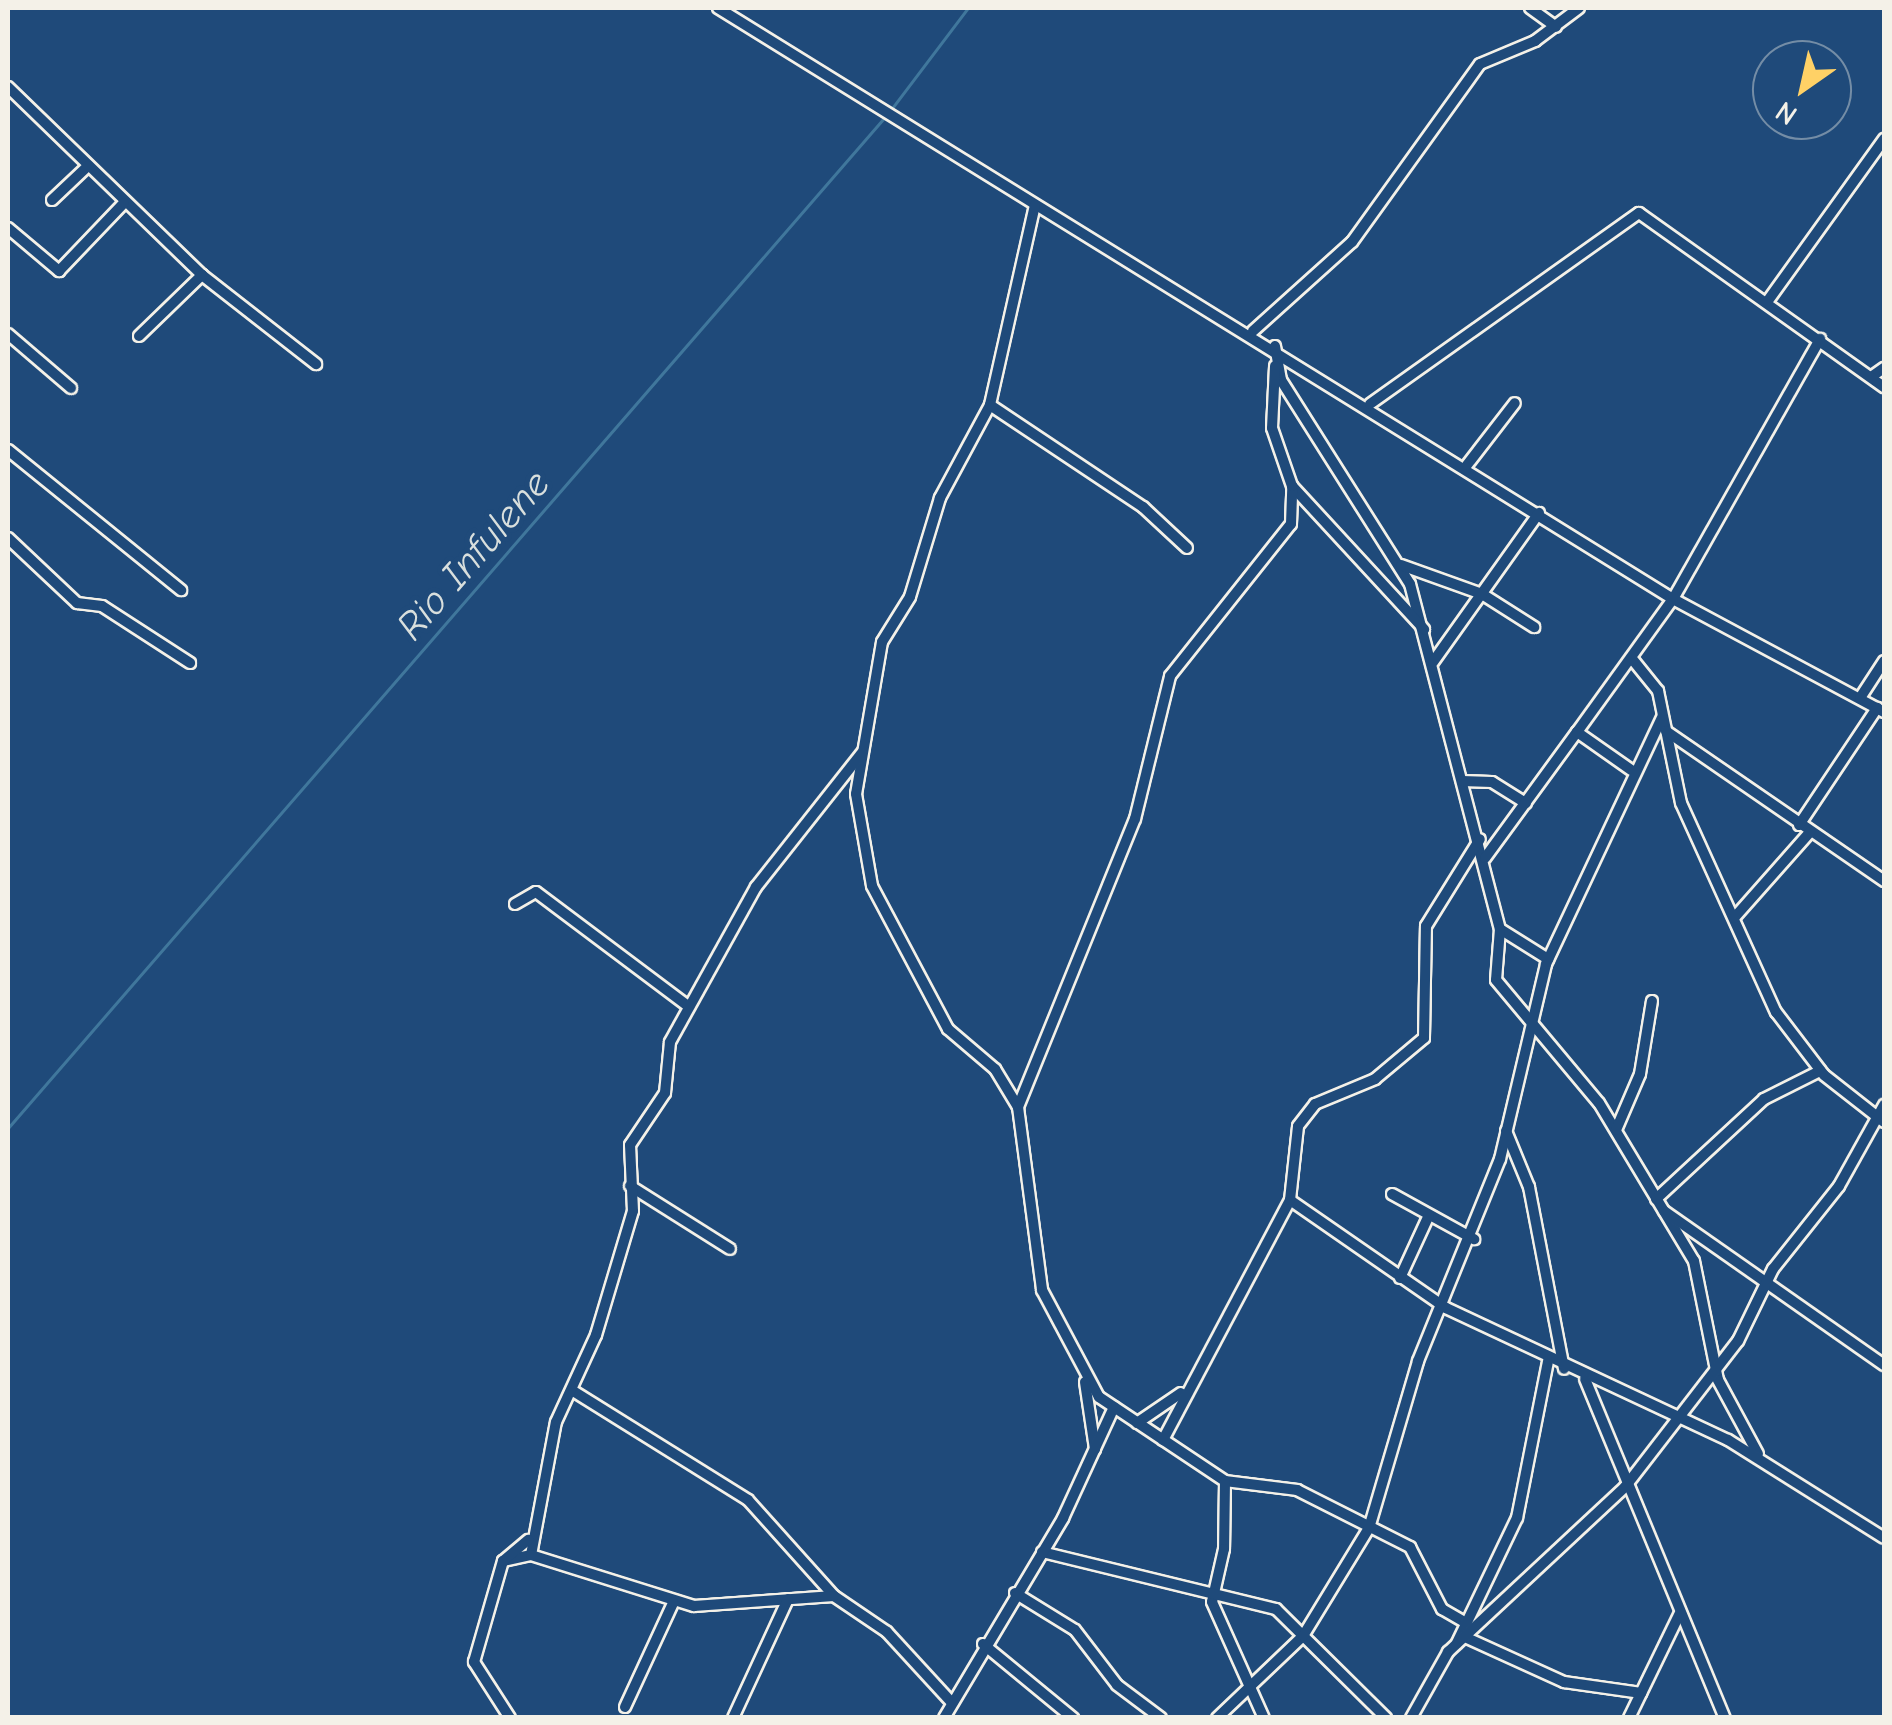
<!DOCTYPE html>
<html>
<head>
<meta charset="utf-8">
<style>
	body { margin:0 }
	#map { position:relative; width:1892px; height:1725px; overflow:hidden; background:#1f4a7a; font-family:"Comic Neue",sans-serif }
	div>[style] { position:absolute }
	.stream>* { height:2.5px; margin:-1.25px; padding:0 1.25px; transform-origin:1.25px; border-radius:1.25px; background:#40779c }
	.roads { filter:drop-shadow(2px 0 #f4f1e8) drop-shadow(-2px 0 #f4f1e8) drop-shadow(0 2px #f4f1e8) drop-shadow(0 -2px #f4f1e8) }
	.minor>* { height:10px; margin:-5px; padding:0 5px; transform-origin:5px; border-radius:5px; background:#1f4a7a }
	span { translate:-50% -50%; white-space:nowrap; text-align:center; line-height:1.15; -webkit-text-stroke:10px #1f4a7a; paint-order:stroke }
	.water-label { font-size:40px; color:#d9dfdd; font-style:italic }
	.frame { position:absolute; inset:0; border:10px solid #f4f1e8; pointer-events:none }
	.north { position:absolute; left:1752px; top:40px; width:100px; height:100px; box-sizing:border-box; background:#1f4a7a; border:2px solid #748da6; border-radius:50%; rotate:214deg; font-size:28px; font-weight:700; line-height:40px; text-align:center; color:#f4f1e8 }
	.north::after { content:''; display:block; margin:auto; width:35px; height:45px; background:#ffd166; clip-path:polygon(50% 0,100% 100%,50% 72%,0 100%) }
</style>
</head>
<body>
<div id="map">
	<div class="stream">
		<i style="left:890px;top:111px;width:129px;rotate:-52.9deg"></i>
		<i style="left:8px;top:1128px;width:1338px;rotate:-49.06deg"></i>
	</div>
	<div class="roads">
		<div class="minor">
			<i style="left:718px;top:8px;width:1123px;rotate:31.75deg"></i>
			<i style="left:1673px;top:599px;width:239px;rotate:28.2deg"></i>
			<i style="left:1530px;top:8px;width:32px;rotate:36deg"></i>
			<i style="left:8px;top:87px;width:270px;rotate:44.1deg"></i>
			<i style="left:202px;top:275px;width:145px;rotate:38deg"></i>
			<i style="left:52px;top:200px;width:50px;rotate:-43.4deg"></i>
			<i style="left:1035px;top:205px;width:205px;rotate:102.7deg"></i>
			<i style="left:990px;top:405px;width:106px;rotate:118.3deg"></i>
			<i style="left:940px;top:498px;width:103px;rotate:106.9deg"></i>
			<i style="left:910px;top:597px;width:53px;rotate:121.9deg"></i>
			<i style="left:882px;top:642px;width:154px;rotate:99.7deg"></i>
			<i style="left:856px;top:794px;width:93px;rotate:80.1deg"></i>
			<i style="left:872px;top:886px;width:162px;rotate:62deg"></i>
			<i style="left:948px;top:1029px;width:62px;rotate:40.4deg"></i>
			<i style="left:995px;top:1069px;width:44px;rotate:58.8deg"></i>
			<i style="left:1018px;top:1107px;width:185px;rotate:82.5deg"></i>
			<i style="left:1042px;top:1290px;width:121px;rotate:62deg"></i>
			<i style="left:1099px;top:1397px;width:151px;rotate:33.7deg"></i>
			<i style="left:1225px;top:1481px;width:73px;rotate:7.1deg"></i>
			<i style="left:1297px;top:1490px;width:127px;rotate:26.8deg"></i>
			<i style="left:1410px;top:1547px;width:70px;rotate:62.7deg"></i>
			<i style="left:1442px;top:1609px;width:28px;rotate:30deg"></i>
			<i style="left:8px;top:228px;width:67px;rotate:40.1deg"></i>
			<i style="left:59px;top:271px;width:94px;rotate:-46.3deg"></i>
			<i style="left:1767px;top:302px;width:201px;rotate:-54.3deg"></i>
			<i style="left:1253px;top:331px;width:133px;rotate:-42deg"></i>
			<i style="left:1352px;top:242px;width:219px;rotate:-54.3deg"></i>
			<i style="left:1480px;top:64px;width:60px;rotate:-22.7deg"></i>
			<i style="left:1535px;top:41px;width:55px;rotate:-36.9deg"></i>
			<i style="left:8px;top:334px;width:83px;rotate:40.6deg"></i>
			<i style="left:139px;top:336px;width:88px;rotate:-44.1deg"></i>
			<i style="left:1275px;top:346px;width:35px;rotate:80deg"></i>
			<i style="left:1281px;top:380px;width:241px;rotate:57.7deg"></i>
			<i style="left:1410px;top:584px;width:357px;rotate:75.4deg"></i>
			<i style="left:1500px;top:929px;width:57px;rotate:32deg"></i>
			<i style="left:1871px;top:377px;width:16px;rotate:-35deg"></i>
			<i style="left:1370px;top:404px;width:330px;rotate:-35.4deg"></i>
			<i style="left:1639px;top:213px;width:301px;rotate:35.4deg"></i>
			<i style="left:990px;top:405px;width:184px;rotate:33.7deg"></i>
			<i style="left:1143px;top:507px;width:60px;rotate:43deg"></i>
			<i style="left:8px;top:450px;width:223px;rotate:39deg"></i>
			<i style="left:1467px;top:465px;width:78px;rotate:-52.3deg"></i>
			<i style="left:1292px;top:486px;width:195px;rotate:47.3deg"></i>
			<i style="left:8px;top:538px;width:95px;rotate:43.3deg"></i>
			<i style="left:77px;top:603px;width:25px;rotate:7deg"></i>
			<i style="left:102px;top:606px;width:105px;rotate:32.9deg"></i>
			<i style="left:1401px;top:565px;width:86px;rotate:19.7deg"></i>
			<i style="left:1482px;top:594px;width:62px;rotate:32.4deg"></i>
			<i style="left:1633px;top:660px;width:40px;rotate:51deg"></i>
			<i style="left:1658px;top:691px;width:114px;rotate:78.4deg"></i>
			<i style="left:1681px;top:803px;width:230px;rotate:65.6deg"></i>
			<i style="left:1776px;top:1012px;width:79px;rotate:52.7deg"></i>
			<i style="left:1824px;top:1075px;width:76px;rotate:38.1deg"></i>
			<i style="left:1433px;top:662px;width:183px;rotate:-54.6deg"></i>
			<i style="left:1860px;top:698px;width:44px;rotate:-57deg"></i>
			<i style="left:1666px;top:731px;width:265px;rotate:34.5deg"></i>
			<i style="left:1577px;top:732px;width:164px;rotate:-54.2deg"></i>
			<i style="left:1673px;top:599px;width:299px;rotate:-60.5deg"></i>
			<i style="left:1462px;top:781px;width:30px;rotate:2deg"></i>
			<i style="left:1492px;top:782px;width:40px;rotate:32deg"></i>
			<i style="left:1799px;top:825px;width:141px;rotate:-56.3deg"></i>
			<i style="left:1485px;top:858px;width:156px;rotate:-53.9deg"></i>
			<i style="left:1577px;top:732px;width:66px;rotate:35.1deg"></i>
			<i style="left:515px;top:904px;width:24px;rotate:-30deg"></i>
			<i style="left:536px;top:892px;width:190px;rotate:36.9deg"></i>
			<i style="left:1734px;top:918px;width:115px;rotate:-48.5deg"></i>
			<i style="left:1500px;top:929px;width:51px;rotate:94.5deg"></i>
			<i style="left:1496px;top:980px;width:160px;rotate:50.1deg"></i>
			<i style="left:1599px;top:1103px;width:184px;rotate:59deg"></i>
			<i style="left:1694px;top:1261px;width:121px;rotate:78.6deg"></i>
			<i style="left:1718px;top:1380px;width:84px;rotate:61.6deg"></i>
			<i style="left:1018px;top:1107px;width:311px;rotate:-67.9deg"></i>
			<i style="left:1135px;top:819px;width:147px;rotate:-76.2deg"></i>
			<i style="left:1170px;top:676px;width:194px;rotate:-51.5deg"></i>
			<i style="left:1291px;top:524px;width:38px;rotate:-88deg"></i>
			<i style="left:1292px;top:486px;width:61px;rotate:-109deg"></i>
			<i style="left:1272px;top:428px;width:62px;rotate:-87.2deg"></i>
			<i style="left:1616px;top:1130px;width:61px;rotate:-66.8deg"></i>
			<i style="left:1640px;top:1074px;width:74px;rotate:-80.7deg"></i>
			<i style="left:1506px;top:1131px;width:61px;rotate:67.7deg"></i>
			<i style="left:1529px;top:1187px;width:185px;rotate:79.1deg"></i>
			<i style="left:630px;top:1186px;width:118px;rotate:32.2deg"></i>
			<i style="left:1392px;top:1194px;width:94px;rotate:28.8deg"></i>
			<i style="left:1656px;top:1199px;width:147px;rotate:-42.8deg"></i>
			<i style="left:1764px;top:1099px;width:63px;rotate:-26.6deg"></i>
			<i style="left:1290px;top:1200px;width:190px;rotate:34.7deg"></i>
			<i style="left:1446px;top:1308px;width:311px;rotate:25.1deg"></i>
			<i style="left:1728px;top:1440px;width:184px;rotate:32.1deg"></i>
			<i style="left:1664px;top:1211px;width:269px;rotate:35deg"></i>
			<i style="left:1400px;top:1278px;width:69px;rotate:-65.3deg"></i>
			<i style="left:1585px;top:1379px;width:367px;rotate:67.6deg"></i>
			<i style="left:1085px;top:1382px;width:68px;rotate:81.5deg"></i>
			<i style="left:573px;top:1391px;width:206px;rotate:31.9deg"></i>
			<i style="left:748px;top:1500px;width:129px;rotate:48.1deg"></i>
			<i style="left:834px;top:1596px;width:64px;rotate:34.2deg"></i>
			<i style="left:887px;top:1632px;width:96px;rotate:47.5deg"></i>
			<i style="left:1137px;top:1423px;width:53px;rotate:-34.3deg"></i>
			<i style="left:1163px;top:1440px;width:272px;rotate:-62.1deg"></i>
			<i style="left:1290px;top:1200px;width:74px;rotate:-83.8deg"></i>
			<i style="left:1298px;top:1126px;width:28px;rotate:-52deg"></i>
			<i style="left:1315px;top:1104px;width:65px;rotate:-22.6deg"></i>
			<i style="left:1375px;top:1079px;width:64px;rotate:-39.9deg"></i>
			<i style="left:1424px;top:1038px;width:112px;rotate:-89deg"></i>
			<i style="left:1426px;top:926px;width:102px;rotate:-58.2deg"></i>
			<i style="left:1225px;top:1481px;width:68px;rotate:90.8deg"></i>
			<i style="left:1224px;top:1549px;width:54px;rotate:102.8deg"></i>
			<i style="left:1212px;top:1602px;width:127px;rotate:65.9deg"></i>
			<i style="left:1042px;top:1552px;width:241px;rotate:13.7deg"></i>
			<i style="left:1276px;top:1609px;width:155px;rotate:44.7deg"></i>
			<i style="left:531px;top:1555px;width:135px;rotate:-79.4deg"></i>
			<i style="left:556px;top:1422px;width:96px;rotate:-65.3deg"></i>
			<i style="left:596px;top:1335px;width:129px;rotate:-73.4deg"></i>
			<i style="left:633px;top:1211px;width:66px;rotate:-92.6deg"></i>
			<i style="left:630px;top:1145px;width:63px;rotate:-56.1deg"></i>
			<i style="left:665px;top:1093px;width:51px;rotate:-84.4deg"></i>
			<i style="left:670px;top:1042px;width:177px;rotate:-61deg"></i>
			<i style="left:756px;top:887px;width:171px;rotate:-51.7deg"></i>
			<i style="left:503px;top:1561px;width:29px;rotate:-12deg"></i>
			<i style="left:531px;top:1555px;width:171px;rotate:17.4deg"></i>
			<i style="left:694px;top:1606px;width:140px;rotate:-4.1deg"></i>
			<i style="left:1015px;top:1593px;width:70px;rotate:31.7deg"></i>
			<i style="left:1075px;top:1630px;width:69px;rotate:52.6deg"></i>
			<i style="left:1117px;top:1685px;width:55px;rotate:36.9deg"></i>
			<i style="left:1467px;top:1638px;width:107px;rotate:24.4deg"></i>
			<i style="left:1564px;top:1682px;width:78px;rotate:8.1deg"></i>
			<i style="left:1457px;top:1643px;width:139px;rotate:-64.4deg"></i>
			<i style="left:1517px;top:1518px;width:160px;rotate:-78.8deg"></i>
			<i style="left:983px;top:1644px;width:117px;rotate:39.4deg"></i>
			<i style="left:625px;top:1707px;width:115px;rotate:-65.2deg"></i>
			<i style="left:510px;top:1718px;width:67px;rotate:-122.7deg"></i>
			<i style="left:474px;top:1662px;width:105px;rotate:-74deg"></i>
			<i style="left:503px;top:1561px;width:33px;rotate:-40deg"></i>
			<i style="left:733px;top:1718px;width:131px;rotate:-65.2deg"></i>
			<i style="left:944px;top:1718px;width:233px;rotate:-59.2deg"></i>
			<i style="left:1063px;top:1518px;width:122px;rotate:-65.3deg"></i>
			<i style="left:1217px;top:1718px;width:119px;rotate:-43.6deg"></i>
			<i style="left:1303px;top:1636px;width:127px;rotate:-58.6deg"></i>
			<i style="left:1369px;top:1528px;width:174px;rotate:-73.6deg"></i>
			<i style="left:1418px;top:1361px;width:218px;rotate:-67.9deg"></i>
			<i style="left:1500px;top:1159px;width:200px;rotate:-76.7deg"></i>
			<i style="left:1546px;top:964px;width:272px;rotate:-64.8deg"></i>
			<i style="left:1411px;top:1718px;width:76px;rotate:-60.7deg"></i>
			<i style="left:1448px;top:1652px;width:242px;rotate:-43deg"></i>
			<i style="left:1625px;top:1487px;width:185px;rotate:-52.3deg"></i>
			<i style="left:1738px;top:1341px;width:80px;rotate:-64.1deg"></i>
			<i style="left:1773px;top:1269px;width:106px;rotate:-51.5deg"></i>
			<i style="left:1839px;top:1186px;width:93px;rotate:-60.9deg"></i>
			<i style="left:1629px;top:1718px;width:117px;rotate:-64.1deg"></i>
		</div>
	</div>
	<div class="water-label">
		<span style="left:473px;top:555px;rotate:-49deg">Rio Infulene</span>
	</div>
	<div class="frame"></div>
	<div class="north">N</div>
</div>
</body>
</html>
